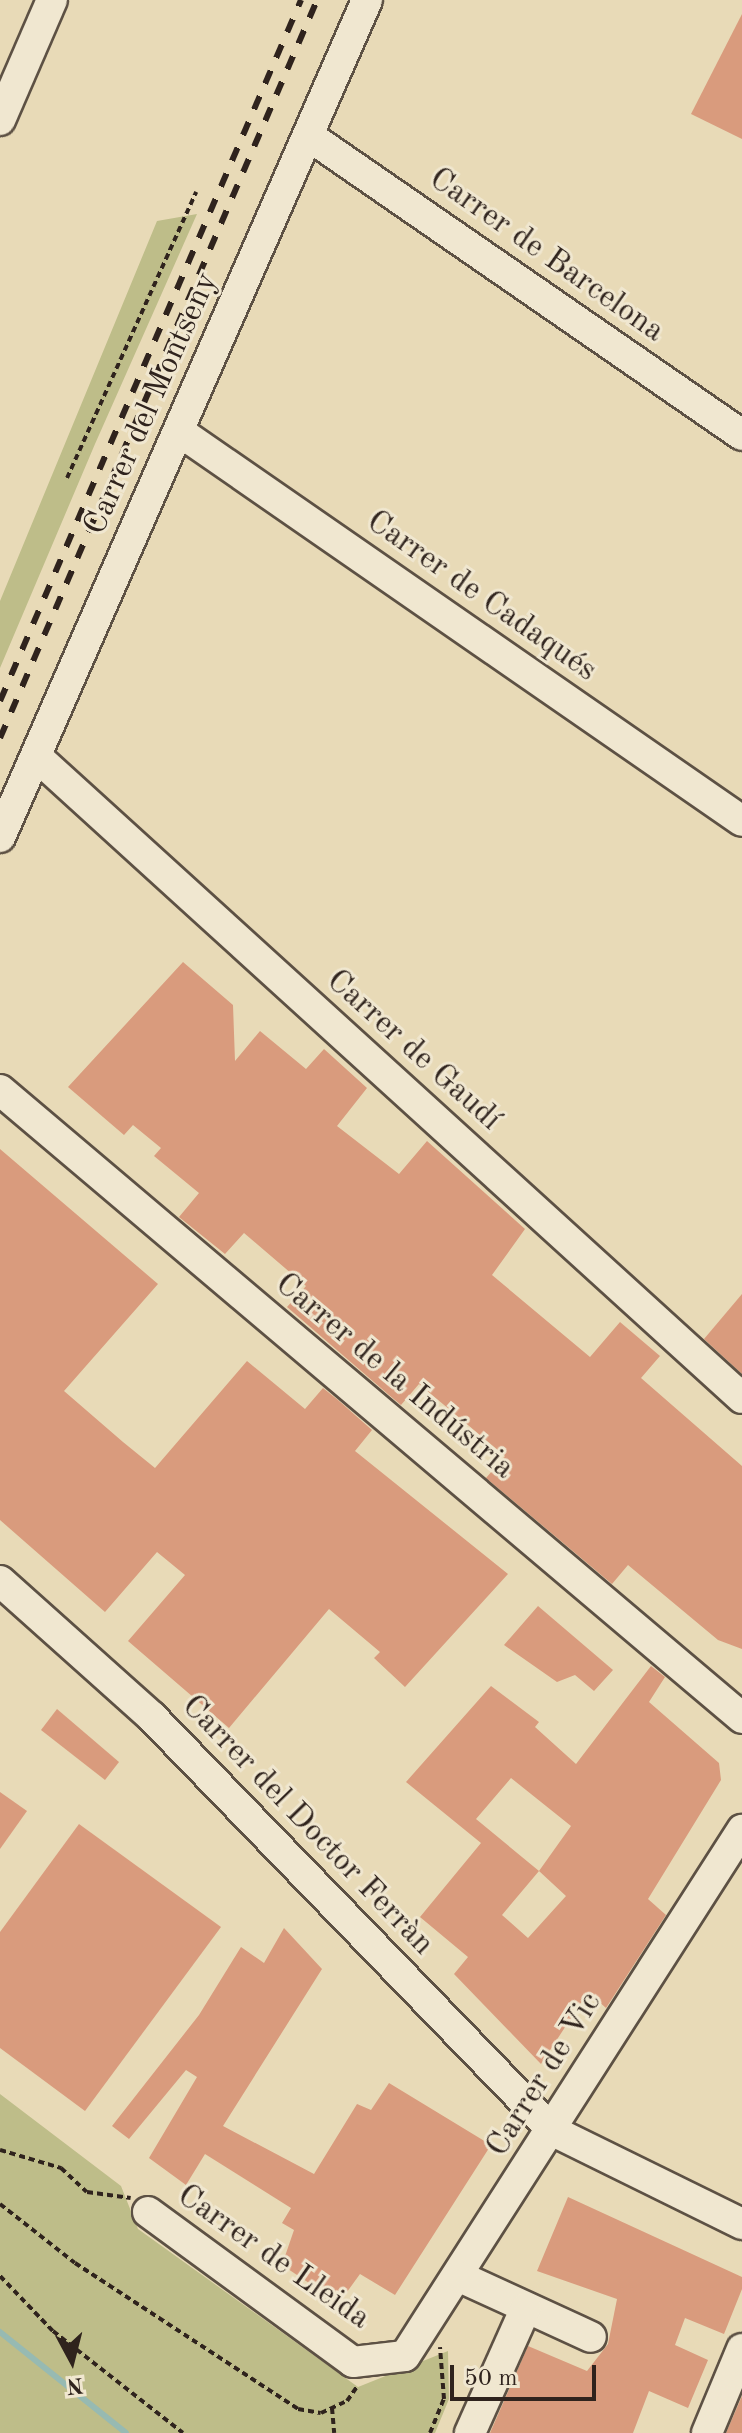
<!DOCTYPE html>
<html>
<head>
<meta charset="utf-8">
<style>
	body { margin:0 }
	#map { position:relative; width:742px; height:2433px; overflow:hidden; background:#e8dab7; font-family:"Old Standard TT",serif }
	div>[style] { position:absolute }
	.green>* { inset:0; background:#bebd89 }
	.stream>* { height:6px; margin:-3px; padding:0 3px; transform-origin:3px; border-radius:3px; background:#97bab2 }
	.building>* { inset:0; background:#d99b7d }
	.path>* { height:4px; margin-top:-2px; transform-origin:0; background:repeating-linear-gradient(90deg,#2f231d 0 6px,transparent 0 10px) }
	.roads { filter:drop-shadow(2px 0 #5d5144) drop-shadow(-2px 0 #5d5144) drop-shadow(0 2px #5d5144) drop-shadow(0 -2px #5d5144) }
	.minor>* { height:30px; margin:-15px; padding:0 15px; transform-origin:15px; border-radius:15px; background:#f0e7d0 }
	.rail>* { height:6px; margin-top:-3px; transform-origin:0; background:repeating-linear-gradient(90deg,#2f231d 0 14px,transparent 0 28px) }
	span { translate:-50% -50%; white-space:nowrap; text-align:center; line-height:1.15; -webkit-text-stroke:6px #f0e7d0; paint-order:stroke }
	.street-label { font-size:32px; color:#2f231d }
	.north { position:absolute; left:32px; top:2321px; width:80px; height:80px; -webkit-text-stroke:6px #f0e7d0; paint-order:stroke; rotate:173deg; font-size:22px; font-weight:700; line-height:32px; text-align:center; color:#2f231d }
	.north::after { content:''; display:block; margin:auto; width:28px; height:36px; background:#2f231d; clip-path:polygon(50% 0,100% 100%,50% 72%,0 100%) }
	.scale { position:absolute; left:450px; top:2365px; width:146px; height:36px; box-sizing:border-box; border:4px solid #2f231d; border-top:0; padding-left:10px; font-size:24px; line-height:28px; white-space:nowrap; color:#2f231d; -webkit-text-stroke:6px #f0e7d0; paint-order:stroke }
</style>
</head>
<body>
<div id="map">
	<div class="green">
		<i style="clip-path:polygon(197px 214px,95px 444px,0 668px,0 601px,157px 221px)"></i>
		<i style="clip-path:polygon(0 2094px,121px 2186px,138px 2229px,358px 2387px,448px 2351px,449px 2399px,435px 2433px,0 2433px)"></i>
	</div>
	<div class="stream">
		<i style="left:0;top:2332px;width:161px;rotate:38.7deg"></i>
	</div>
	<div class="building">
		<i style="clip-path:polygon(742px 14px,742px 139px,691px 114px)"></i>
		<i style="clip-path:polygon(183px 962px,233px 1005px,235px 1061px,260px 1031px,306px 1069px,324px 1049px,367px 1088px,337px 1126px,399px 1174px,427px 1141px,525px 1229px,492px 1275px,590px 1357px,620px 1322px,660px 1356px,641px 1378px,742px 1466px,742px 1649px,718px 1640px,628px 1565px,612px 1584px,486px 1478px,505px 1456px,419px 1384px,401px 1405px,389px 1395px,287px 1307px,306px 1286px,244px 1233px,225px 1254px,179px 1217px,199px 1193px,154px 1156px,161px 1148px,133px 1125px,124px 1135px,68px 1087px)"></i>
		<i style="clip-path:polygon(0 1149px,158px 1284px,64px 1391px,123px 1442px,155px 1468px,247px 1361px,305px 1409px,323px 1388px,338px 1400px,372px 1430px,355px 1451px,508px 1574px,405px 1687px,374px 1658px,380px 1652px,329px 1609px,229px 1728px,128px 1641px,185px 1575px,157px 1552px,105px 1612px,0 1520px)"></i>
		<i style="clip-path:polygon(742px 1294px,742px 1374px,704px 1339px)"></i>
		<i style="clip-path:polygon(538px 1606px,613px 1670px,594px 1691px,575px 1675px,557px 1682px,504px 1645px)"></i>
		<i style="clip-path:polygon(evenodd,651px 1666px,665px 1677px,649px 1702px,719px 1763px,721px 1780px,648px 1899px,666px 1915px,606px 2008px,588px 1992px,541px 2064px,454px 1974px,468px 1957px,420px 1917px,481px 1843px,406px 1782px,491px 1686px,539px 1722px,535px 1727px,576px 1764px,651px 1666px,511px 1778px,571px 1826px,539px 1871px,476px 1819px,511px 1778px,651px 1666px,539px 1871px,566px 1896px,528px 1938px,502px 1915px,539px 1871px)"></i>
		<i style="clip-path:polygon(57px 1709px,119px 1762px,105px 1780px,41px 1730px)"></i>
		<i style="clip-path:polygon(0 1792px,27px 1811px,0 1849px)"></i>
		<i style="clip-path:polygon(79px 1824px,221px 1927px,85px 2111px,0 2048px,0 1932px)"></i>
		<i style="clip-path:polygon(284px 1928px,322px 1969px,223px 2126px,314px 2174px,357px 2104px,371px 2110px,389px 2083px,491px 2145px,395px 2295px,360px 2274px,339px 2303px,282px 2265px,294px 2230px,282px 2223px,291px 2208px,205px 2154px,186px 2185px,149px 2158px,197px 2077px,186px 2070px,129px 2139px,112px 2126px,199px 2015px,241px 1947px,264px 1963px)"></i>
		<i style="clip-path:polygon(568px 2197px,742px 2277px,742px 2289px,724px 2334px,685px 2318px,675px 2345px,708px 2360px,688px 2408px,649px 2391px,633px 2433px,490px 2433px,528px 2346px,587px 2371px,608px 2344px,617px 2299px,537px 2271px)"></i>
		<i style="clip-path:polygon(742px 2396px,742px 2433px,726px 2433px)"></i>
	</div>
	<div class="path">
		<i style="left:67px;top:478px;width:314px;rotate:-65.7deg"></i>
		<i style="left:0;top:2150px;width:64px;rotate:16.4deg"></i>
		<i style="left:61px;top:2168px;width:35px;rotate:43deg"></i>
		<i style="left:87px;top:2192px;width:44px;rotate:7.8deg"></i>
		<i style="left:0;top:2204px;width:95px;rotate:38.2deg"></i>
		<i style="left:75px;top:2263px;width:267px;rotate:33.2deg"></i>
		<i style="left:298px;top:2409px;width:23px;rotate:10deg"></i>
		<i style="left:321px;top:2413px;width:29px;rotate:-25deg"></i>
		<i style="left:347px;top:2401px;width:19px;rotate:-55deg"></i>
		<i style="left:0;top:2276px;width:76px;rotate:46.1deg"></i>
		<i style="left:53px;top:2331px;width:165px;rotate:38.1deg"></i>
		<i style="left:332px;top:2408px;width:25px;rotate:85deg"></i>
		<i style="left:430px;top:2433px;width:37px;rotate:-68deg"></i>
		<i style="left:444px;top:2399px;width:52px;rotate:-94.4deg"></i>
	</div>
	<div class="roads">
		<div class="minor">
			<i style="left:0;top:120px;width:131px;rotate:-66.6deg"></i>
			<i style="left:309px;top:136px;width:526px;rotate:34.63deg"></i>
			<i style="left:180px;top:432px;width:683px;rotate:34.69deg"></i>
			<i style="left:36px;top:756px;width:954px;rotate:42.28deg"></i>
			<i style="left:0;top:837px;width:914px;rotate:-66.32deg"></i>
			<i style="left:0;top:1090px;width:972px;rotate:40.24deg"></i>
			<i style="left:0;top:1581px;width:204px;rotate:41.8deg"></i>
			<i style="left:152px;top:1717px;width:576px;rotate:45.91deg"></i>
			<i style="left:553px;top:2131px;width:211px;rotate:26.2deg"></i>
			<i style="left:148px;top:2212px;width:254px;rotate:36.2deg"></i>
			<i style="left:353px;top:2362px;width:52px;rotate:-6.6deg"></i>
			<i style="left:405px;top:2356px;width:625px;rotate:-57.35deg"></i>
			<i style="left:458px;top:2276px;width:146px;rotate:24.6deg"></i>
			<i style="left:470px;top:2433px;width:137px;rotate:-65.9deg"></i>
			<i style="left:707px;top:2433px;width:91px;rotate:-67.4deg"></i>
		</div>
	</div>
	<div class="rail">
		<i style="left:0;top:701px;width:763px;rotate:-66.76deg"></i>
		<i style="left:0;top:738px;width:803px;rotate:-66.75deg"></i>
	</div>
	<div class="street-label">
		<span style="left:546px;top:256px;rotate:35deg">Carrer de Barcelona</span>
		<span style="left:152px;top:404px;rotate:-66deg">Carrer del Montseny</span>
		<span style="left:481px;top:597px;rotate:35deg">Carrer de Cadaqués</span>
		<span style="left:413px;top:1051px;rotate:42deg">Carrer de Gaudí</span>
		<span style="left:394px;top:1377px;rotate:40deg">Carrer de la Indústria</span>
		<span style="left:307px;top:1826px;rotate:46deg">Carrer del Doctor Ferràn</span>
		<span style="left:545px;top:2075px;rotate:-58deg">Carrer de Vic</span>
		<span style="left:273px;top:2258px;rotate:35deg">Carrer de Lleida</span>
	</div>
	<div class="north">N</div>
	<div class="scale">50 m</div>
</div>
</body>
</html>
